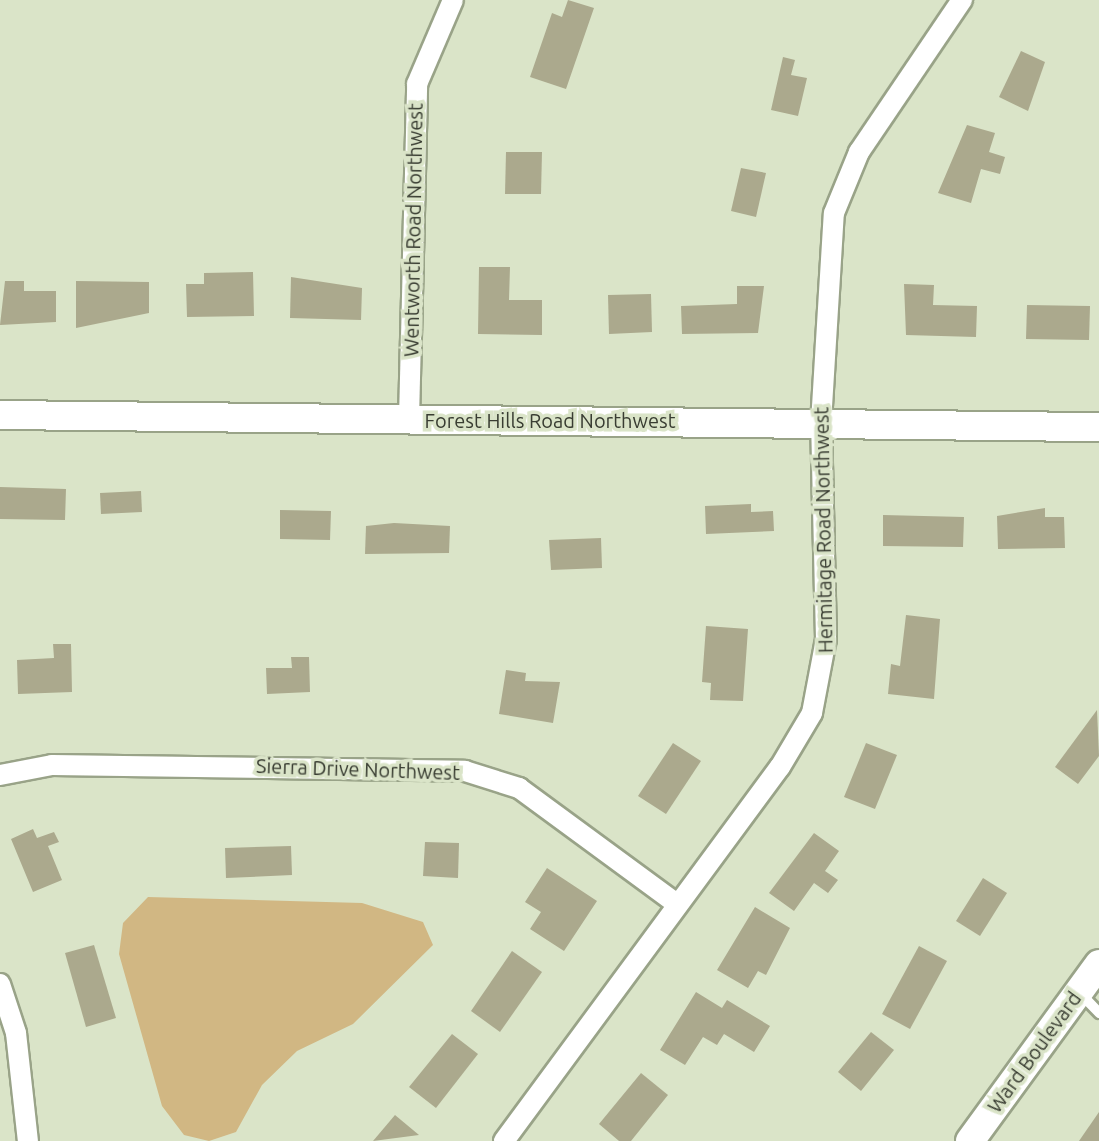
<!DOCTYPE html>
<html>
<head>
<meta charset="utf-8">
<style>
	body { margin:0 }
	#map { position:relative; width:1099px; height:1141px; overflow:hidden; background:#dae4c8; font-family:Ubuntu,sans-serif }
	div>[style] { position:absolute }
	.green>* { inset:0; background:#d1b783 }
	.building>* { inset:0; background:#aba98d }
	.roads { filter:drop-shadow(2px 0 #99a388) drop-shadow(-2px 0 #99a388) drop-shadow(0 2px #99a388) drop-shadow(0 -2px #99a388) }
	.service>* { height:10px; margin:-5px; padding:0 5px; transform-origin:5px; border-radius:5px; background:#fff }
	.minor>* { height:20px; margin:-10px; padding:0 10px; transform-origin:10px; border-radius:10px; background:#fff }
	.secondary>* { height:28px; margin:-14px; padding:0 14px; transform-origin:14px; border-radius:14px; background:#fff }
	span { translate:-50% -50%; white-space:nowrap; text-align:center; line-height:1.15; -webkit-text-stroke:7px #dae4c8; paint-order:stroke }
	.street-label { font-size:20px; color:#393d32 }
</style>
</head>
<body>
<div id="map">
	<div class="green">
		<i style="clip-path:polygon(148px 897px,362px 903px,423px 922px,433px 945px,353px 1024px,297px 1051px,262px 1085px,236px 1132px,209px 1141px,184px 1135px,162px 1106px,119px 954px,123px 923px)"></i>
	</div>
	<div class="building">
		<i style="clip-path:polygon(568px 0,594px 8px,566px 89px,530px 77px,552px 13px,562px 17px)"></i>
		<i style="clip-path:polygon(1021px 51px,1045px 62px,1028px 111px,999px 97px)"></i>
		<i style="clip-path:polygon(783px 57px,795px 60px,791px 75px,807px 78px,798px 116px,771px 110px)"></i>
		<i style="clip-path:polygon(967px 125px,995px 133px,989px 152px,1005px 157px,1000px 174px,981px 169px,971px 203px,938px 193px)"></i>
		<i style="clip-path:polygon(506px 152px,542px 152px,541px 194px,505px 194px)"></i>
		<i style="clip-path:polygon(741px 168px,766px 173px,756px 217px,731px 211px)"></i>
		<i style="clip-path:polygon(479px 267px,510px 267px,509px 300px,542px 300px,542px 335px,478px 334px)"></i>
		<i style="clip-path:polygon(253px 272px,254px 316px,187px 317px,186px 284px,204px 284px,204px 273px)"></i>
		<i style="clip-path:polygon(291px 277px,362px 288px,361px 320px,290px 318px)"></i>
		<i style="clip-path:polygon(5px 281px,24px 281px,24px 291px,56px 291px,56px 322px,0 325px)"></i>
		<i style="clip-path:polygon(76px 281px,149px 282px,149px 313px,76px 328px)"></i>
		<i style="clip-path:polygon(904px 284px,934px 285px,933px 305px,977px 306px,976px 337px,906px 335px)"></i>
		<i style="clip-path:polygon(737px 286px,764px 286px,758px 333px,682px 334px,681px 306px,737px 304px)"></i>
		<i style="clip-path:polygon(651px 294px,652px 332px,609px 334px,608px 295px)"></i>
		<i style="clip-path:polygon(1027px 305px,1090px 306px,1089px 340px,1026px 339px)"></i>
		<i style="clip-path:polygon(0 487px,66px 489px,65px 520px,0 519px)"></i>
		<i style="clip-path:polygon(141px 491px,142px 512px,101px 514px,100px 493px)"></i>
		<i style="clip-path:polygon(751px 504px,751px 512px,773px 511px,774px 531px,706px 534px,705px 506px)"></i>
		<i style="clip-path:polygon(1045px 508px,1045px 517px,1064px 517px,1065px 548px,998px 549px,997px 516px)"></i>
		<i style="clip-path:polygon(280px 510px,331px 511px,330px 540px,280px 539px)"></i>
		<i style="clip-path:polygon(883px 515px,964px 517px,963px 547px,883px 546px)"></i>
		<i style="clip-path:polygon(394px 523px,450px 526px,449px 553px,365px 554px,366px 526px)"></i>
		<i style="clip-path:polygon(601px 538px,602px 568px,551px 570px,549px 540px)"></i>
		<i style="clip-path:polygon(906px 615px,940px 619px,934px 699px,888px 694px,891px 664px,900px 666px)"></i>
		<i style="clip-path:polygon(706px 626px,748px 629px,743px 701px,710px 700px,711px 683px,702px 682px)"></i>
		<i style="clip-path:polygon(53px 644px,71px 644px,72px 692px,18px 694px,17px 660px,54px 658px)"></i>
		<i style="clip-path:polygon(291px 657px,309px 657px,310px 692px,267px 694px,266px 668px,292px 668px)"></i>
		<i style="clip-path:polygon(506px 670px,526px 673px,525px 681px,560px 682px,553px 723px,499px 714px)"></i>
		<i style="clip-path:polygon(1097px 710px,1099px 756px,1078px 784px,1055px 767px)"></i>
		<i style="clip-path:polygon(673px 743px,701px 761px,666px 814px,638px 796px)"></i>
		<i style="clip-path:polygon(866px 743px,897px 755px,875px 809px,844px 797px)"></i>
		<i style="clip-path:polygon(33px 829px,37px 838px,54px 832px,59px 842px,48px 846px,62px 880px,33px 892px,11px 839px)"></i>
		<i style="clip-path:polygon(814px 833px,839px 851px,825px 871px,838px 880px,828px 893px,814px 883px,794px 911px,769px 893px)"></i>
		<i style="clip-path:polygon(425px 842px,459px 843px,458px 878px,423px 876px)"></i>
		<i style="clip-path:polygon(291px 846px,292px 875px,226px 878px,225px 848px)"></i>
		<i style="clip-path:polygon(547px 868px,597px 901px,564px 951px,530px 929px,541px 912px,525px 902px)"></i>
		<i style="clip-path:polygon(983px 878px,1007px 893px,980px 936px,956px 921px)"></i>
		<i style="clip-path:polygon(755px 907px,790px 928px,766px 975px,758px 971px,748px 988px,717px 970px)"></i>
		<i style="clip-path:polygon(94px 945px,116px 1018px,86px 1027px,65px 953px)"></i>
		<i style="clip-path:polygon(919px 946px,947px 961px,910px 1029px,882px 1014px)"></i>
		<i style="clip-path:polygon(512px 951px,542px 972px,500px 1032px,471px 1011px)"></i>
		<i style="clip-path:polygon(696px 992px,722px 1008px,727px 1000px,770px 1026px,754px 1052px,724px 1034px,717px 1045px,703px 1037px,685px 1065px,660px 1050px)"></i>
		<i style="clip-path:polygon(871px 1032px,894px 1050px,861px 1091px,838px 1072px)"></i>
		<i style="clip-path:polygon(452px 1034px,478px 1054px,436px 1108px,409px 1087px)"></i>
		<i style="clip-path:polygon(641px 1073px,668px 1095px,631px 1141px,619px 1141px,599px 1124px)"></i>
		<i style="clip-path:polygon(1099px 1112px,1099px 1141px,1079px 1141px)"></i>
		<i style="clip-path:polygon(395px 1115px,419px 1135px,373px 1141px)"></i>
	</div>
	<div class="roads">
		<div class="service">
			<i style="left:1080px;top:993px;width:28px;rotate:46deg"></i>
		</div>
		<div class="minor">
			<i style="left:409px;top:419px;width:335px;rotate:-88.6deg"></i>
			<i style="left:417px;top:84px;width:91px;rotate:-66.8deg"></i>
			<i style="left:0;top:775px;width:53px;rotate:-10.9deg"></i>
			<i style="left:52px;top:765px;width:413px;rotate:0.8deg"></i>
			<i style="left:465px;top:771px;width:57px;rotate:17.5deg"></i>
			<i style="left:519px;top:788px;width:196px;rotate:36.3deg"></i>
			<i style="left:0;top:984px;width:52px;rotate:71.9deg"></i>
			<i style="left:16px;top:1033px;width:109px;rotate:83.7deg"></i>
			<i style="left:504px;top:1141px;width:465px;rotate:-53.6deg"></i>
			<i style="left:780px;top:767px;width:63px;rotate:-59.3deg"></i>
			<i style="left:812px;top:713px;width:75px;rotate:-79.3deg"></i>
			<i style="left:826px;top:639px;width:216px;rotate:-91.3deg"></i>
			<i style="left:821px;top:423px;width:210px;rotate:-86.5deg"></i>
			<i style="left:834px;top:213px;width:66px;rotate:-67.7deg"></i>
			<i style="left:859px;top:152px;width:184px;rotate:-55.9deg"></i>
		</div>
		<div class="secondary">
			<i style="left:0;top:415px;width:1099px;rotate:0.63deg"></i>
			<i style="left:970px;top:1141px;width:219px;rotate:-53.9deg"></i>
		</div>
	</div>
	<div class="street-label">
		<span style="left:413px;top:230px;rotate:-89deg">Wentworth Road Northwest</span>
		<span style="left:550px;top:420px">Forest Hills Road Northwest</span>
		<span style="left:823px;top:530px;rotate:-91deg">Hermitage Road Northwest</span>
		<span style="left:358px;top:769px;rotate:2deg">Sierra Drive Northwest</span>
		<span style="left:1034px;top:1052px;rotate:-54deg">Ward Boulevard</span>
	</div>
</div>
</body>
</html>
